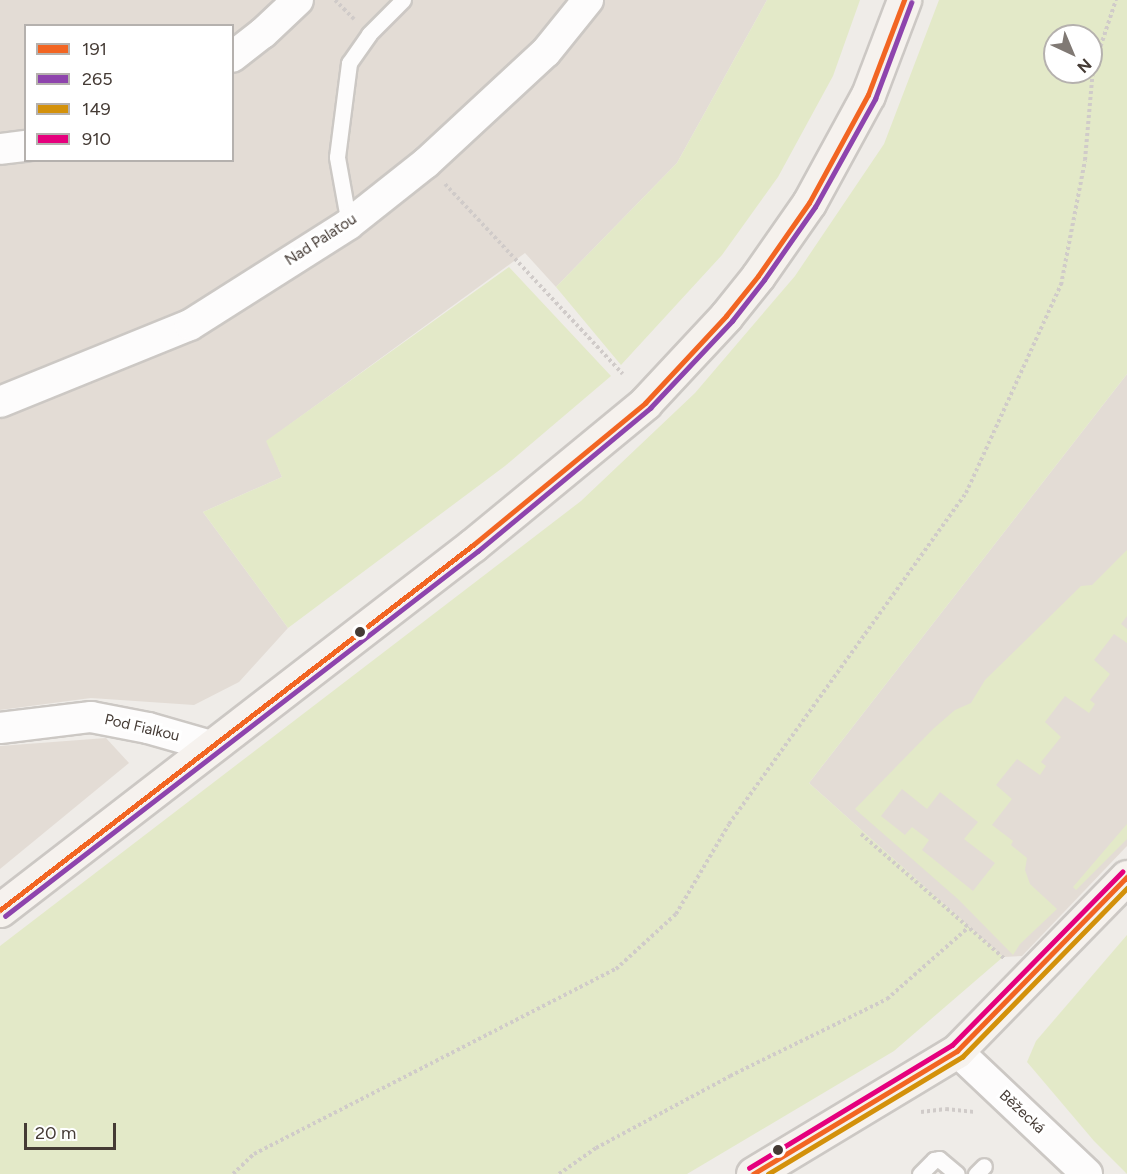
<!DOCTYPE html>
<html>
<head>
<meta charset="utf-8">
<style>
	body { margin:0 }
	#map { position:relative; width:1127px; height:1174px; overflow:hidden; background:#efece8; font-family:Figtree,sans-serif }
	div>[style] { position:absolute }
	.residential>* { inset:0; background:#e3dcd5 }
	.green>* { inset:0; background:#e3e9c8 }
	.path>* { height:4px; margin-top:-2px; transform-origin:0; background:repeating-linear-gradient(90deg,#d0cbc9 0 3px,transparent 0 6px) }
	.roads { filter:drop-shadow(2px 0 #ccc8c4) drop-shadow(-2px 0 #ccc8c4) drop-shadow(0 2px #ccc8c4) drop-shadow(0 -2px #ccc8c4) }
	.lane>* { height:15px; margin:-7.5px; padding:0 7.5px; transform-origin:7.5px; border-radius:7.5px; background:#fdfcfc }
	.street>* { height:30px; margin:-15px; padding:0 15px; transform-origin:15px; border-radius:15px; background:#fdfcfc }
	.secondary>* { height:33px; margin:-16.5px; padding:0 16.5px; transform-origin:16.5px; border-radius:16.5px; background:#f6f2ee }
	.bus-1>* { height:4.5px; margin:-2.25px; padding:0 2.25px; transform-origin:2.25px; border-radius:2.25px; background:#f26522 }
	.bus-2>* { height:4.5px; margin:-2.25px; padding:0 2.25px; transform-origin:2.25px; border-radius:2.25px; background:#8e44ad }
	.bus-3>* { height:4.5px; margin:-2.25px; padding:0 2.25px; transform-origin:2.25px; border-radius:2.25px; background:#d3910b }
	.bus-4>* { height:4.5px; margin:-2.25px; padding:0 2.25px; transform-origin:2.25px; border-radius:2.25px; background:#e5007d }
	.dots>* { width:16px; height:16px; translate:-50% -50%; box-sizing:border-box; border:3px solid #fff; border-radius:50% }
	span { translate:-50% -50%; white-space:nowrap; text-align:center; line-height:1.15; -webkit-text-stroke:6px #fff; paint-order:stroke }
	.street-label { font-size:15px; color:#453b35 }
	.legend { position:absolute; left:24px; top:24px; width:210px; height:138px; box-sizing:border-box; background:#fff; border:2px solid #b5b1ae; margin:0; padding:8px 10px; list-style:none; font-size:18px; color:#453b35 }
	.legend li { display:flex; align-items:center; gap:12px; height:30px }
	.legend b { width:30px; border:2px solid #b5b1ae }
	.north { position:absolute; left:1043px; top:24px; width:60px; height:60px; box-sizing:border-box; background:#fff; border:2px solid #b5b1ae; border-radius:50%; rotate:136deg; font-size:16px; font-weight:700; line-height:24px; text-align:center; color:#453b35 }
	.north::after { content:''; display:block; margin:auto; width:21px; height:27px; background:#807974; clip-path:polygon(50% 0,100% 100%,50% 72%,0 100%) }
	.scale { position:absolute; left:24px; top:1123px; width:92px; height:27px; box-sizing:border-box; border:3px solid #453b35; border-top:0; padding-left:8px; font-size:18px; line-height:21px; white-space:nowrap; color:#453b35; -webkit-text-stroke:4px #fff; paint-order:stroke }
</style>
</head>
<body>
<div id="map">
	<div class="residential">
		<i style="clip-path:polygon(evenodd,0 0,767px 0,677px 163px,556px 287px,525px 253px,267px 441px,282px 477px,203px 512px,288px 628px,239px 682px,194px 705px,91px 698px,0 710px,0 0,26px 26px,232px 26px,232px 160px,26px 160px,26px 26px)"></i>
		<i style="clip-path:polygon(1127px 374px,1127px 846px,1022px 956px,1003px 957px,809px 783px)"></i>
		<i style="clip-path:polygon(106px 738px,129px 763px,0 869px,0 746px)"></i>
	</div>
	<div class="green">
		<i style="clip-path:polygon(767px 0,860px 0,833px 76px,778px 177px,722px 255px,621px 365px,556px 287px,677px 163px)"></i>
		<i style="clip-path:polygon(evenodd,939px 0,1127px 0,1127px 374px,809px 783px,1003px 957px,894px 1051px,687px 1174px,0 1174px,0 946px,581px 501px,695px 393px,795px 276px,884px 144px,939px 0,1055px 36px,1091px 36px,1091px 72px,1055px 72px,1055px 36px)"></i>
		<i style="clip-path:polygon(509px 267px,611px 376px,505px 466px,288px 628px,203px 512px,282px 477px,266px 441px)"></i>
		<i style="clip-path:polygon(evenodd,1127px 550px,1127px 616px,1121px 624px,1127px 629px,1127px 643px,1114px 634px,1094px 660px,1110px 674px,1090px 700px,1095px 704px,1089px 713px,1065px 696px,1045px 722px,1061px 737px,1041px 762px,1046px 766px,1040px 775px,1017px 759px,996px 785px,1012px 799px,992px 825px,1013px 841px,1011px 845px,1027px 858px,1025px 870px,1030px 884px,1057px 909px,1020px 944px,1013px 955px,959px 900px,855px 809px,933px 729px,955px 710px,971px 703px,985px 680px,1081px 586px,1092px 585px,1127px 550px,902px 789px,927px 809px,940px 792px,978px 822px,964px 839px,995px 863px,973px 891px,922px 850px,929px 840px,912px 827px,905px 835px,881px 816px,902px 789px)"></i>
		<i style="clip-path:polygon(1127px 824px,1127px 839px,1076px 890px,1073px 887px)"></i>
		<i style="clip-path:polygon(1127px 935px,1127px 1174px,1094px 1141px,1027px 1062px,1036px 1041px)"></i>
	</div>
	<div class="path">
		<i style="left:335px;top:0;width:27px;rotate:45deg"></i>
		<i style="left:445px;top:184px;width:260px;rotate:46.9deg"></i>
		<i style="left:861px;top:834px;width:191px;rotate:41deg"></i>
		<i style="left:921px;top:1112px;width:25px;rotate:-7deg"></i>
		<i style="left:946px;top:1109px;width:30px;rotate:6deg"></i>
		<i style="left:233px;top:1174px;width:29px;rotate:-44deg"></i>
		<i style="left:254px;top:1154px;width:407px;rotate:-27.1deg"></i>
		<i style="left:616px;top:969px;width:81px;rotate:-42.5deg"></i>
		<i style="left:676px;top:914px;width:104px;rotate:-59.5deg"></i>
		<i style="left:729px;top:824px;width:407px;rotate:-54.4deg"></i>
		<i style="left:966px;top:493px;width:229px;rotate:-65.5deg"></i>
		<i style="left:1061px;top:285px;width:127px;rotate:-79.1deg"></i>
		<i style="left:1085px;top:160px;width:91px;rotate:-85deg"></i>
		<i style="left:1093px;top:69px;width:73px;rotate:-71.6deg"></i>
		<i style="left:559px;top:1174px;width:45px;rotate:-35.1deg"></i>
		<i style="left:596px;top:1148px;width:152px;rotate:-28.2deg"></i>
		<i style="left:730px;top:1076px;width:175px;rotate:-26.1deg"></i>
		<i style="left:887px;top:999px;width:109px;rotate:-41.3deg"></i>
	</div>
	<div class="roads">
		<div class="lane">
			<i style="left:349px;top:224px;width:68px;rotate:-100.2deg"></i>
			<i style="left:337px;top:157px;width:95px;rotate:-82.7deg"></i>
			<i style="left:349px;top:63px;width:35px;rotate:-55deg"></i>
			<i style="left:369px;top:34px;width:48px;rotate:-45deg"></i>
			<i style="left:920px;top:1174px;width:20px;rotate:-45deg"></i>
			<i style="left:934px;top:1160px;width:5px;rotate:-11deg"></i>
			<i style="left:939px;top:1159px;width:23px;rotate:40deg"></i>
			<i style="left:976px;top:1174px;width:11px;rotate:-45deg"></i>
		</div>
		<div class="street">
			<i style="left:232px;top:57px;width:39px;rotate:-38deg"></i>
			<i style="left:263px;top:33px;width:48px;rotate:-43.3deg"></i>
			<i style="left:0;top:149px;width:26px;rotate:-7deg"></i>
			<i style="left:0;top:402px;width:205px;rotate:-22.1deg"></i>
			<i style="left:190px;top:325px;width:188px;rotate:-32.4deg"></i>
			<i style="left:349px;top:224px;width:98px;rotate:-38.4deg"></i>
			<i style="left:426px;top:163px;width:163px;rotate:-42.8deg"></i>
			<i style="left:546px;top:52px;width:67px;rotate:-51.1deg"></i>
			<i style="left:0;top:728px;width:92px;rotate:-6.9deg"></i>
			<i style="left:91px;top:717px;width:58px;rotate:10.9deg"></i>
			<i style="left:148px;top:728px;width:66px;rotate:15.9deg"></i>
			<i style="left:957px;top:1051px;width:179px;rotate:43.4deg"></i>
		</div>
		<div class="secondary">
			<i style="left:0;top:910px;width:597px;rotate:-37.66deg"></i>
			<i style="left:473px;top:545px;width:223px;rotate:-39.5deg"></i>
			<i style="left:645px;top:403px;width:119px;rotate:-47deg"></i>
			<i style="left:726px;top:316px;width:51px;rotate:-51.3deg"></i>
			<i style="left:758px;top:276px;width:89px;rotate:-55.1deg"></i>
			<i style="left:809px;top:203px;width:123px;rotate:-61.4deg"></i>
			<i style="left:868px;top:95px;width:102px;rotate:-69.2deg"></i>
			<i style="left:753px;top:1174px;width:238px;rotate:-31.1deg"></i>
			<i style="left:957px;top:1051px;width:243px;rotate:-45.7deg"></i>
		</div>
	</div>
	<div class="bus-1">
		<i style="left:0;top:910px;width:597px;rotate:-37.66deg"></i>
		<i style="left:473px;top:545px;width:223px;rotate:-39.5deg"></i>
		<i style="left:645px;top:403px;width:119px;rotate:-47deg"></i>
		<i style="left:726px;top:316px;width:51px;rotate:-51.3deg"></i>
		<i style="left:758px;top:276px;width:89px;rotate:-55.1deg"></i>
		<i style="left:809px;top:203px;width:123px;rotate:-61.4deg"></i>
		<i style="left:868px;top:95px;width:102px;rotate:-69.2deg"></i>
		<i style="left:753px;top:1174px;width:238px;rotate:-31.1deg"></i>
		<i style="left:957px;top:1051px;width:243px;rotate:-45.7deg"></i>
	</div>
	<div class="bus-2">
		<i style="left:5px;top:916px;width:597px;rotate:-37.66deg"></i>
		<i style="left:478px;top:551px;width:224px;rotate:-39.7deg"></i>
		<i style="left:650px;top:408px;width:120px;rotate:-46.7deg"></i>
		<i style="left:732px;top:321px;width:52px;rotate:-52deg"></i>
		<i style="left:764px;top:280px;width:89px;rotate:-55.1deg"></i>
		<i style="left:815px;top:207px;width:124px;rotate:-60.9deg"></i>
		<i style="left:875px;top:99px;width:103px;rotate:-69.4deg"></i>
	</div>
	<div class="bus-3">
		<i style="left:768px;top:1174px;width:227px;rotate:-31.1deg"></i>
		<i style="left:962px;top:1057px;width:236px;rotate:-45.7deg"></i>
	</div>
	<div class="bus-4">
		<i style="left:749px;top:1168px;width:237px;rotate:-31.2deg"></i>
		<i style="left:952px;top:1045px;width:243px;rotate:-45.5deg"></i>
	</div>
	<div class="dots">
		<i style="left:360px;top:632px;background:#453b35"></i>
		<i style="left:778px;top:1150px;background:#453b35"></i>
	</div>
	<div class="street-label">
		<span style="left:321px;top:240px;rotate:-33deg">Nad Palatou</span>
		<span style="left:142px;top:728px;rotate:13deg">Pod Fialkou</span>
		<span style="left:1022px;top:1112px;rotate:43deg">Běžecká</span>
	</div>
	<ul class="legend">
	<li><b style="height:8px;background:#f26522"></b>191</li>
	<li><b style="height:8px;background:#8e44ad"></b>265</li>
	<li><b style="height:8px;background:#d3910b"></b>149</li>
	<li><b style="height:8px;background:#e5007d"></b>910</li>
	</ul>
	<div class="north">N</div>
	<div class="scale">20 m</div>
</div>
</body>
</html>
